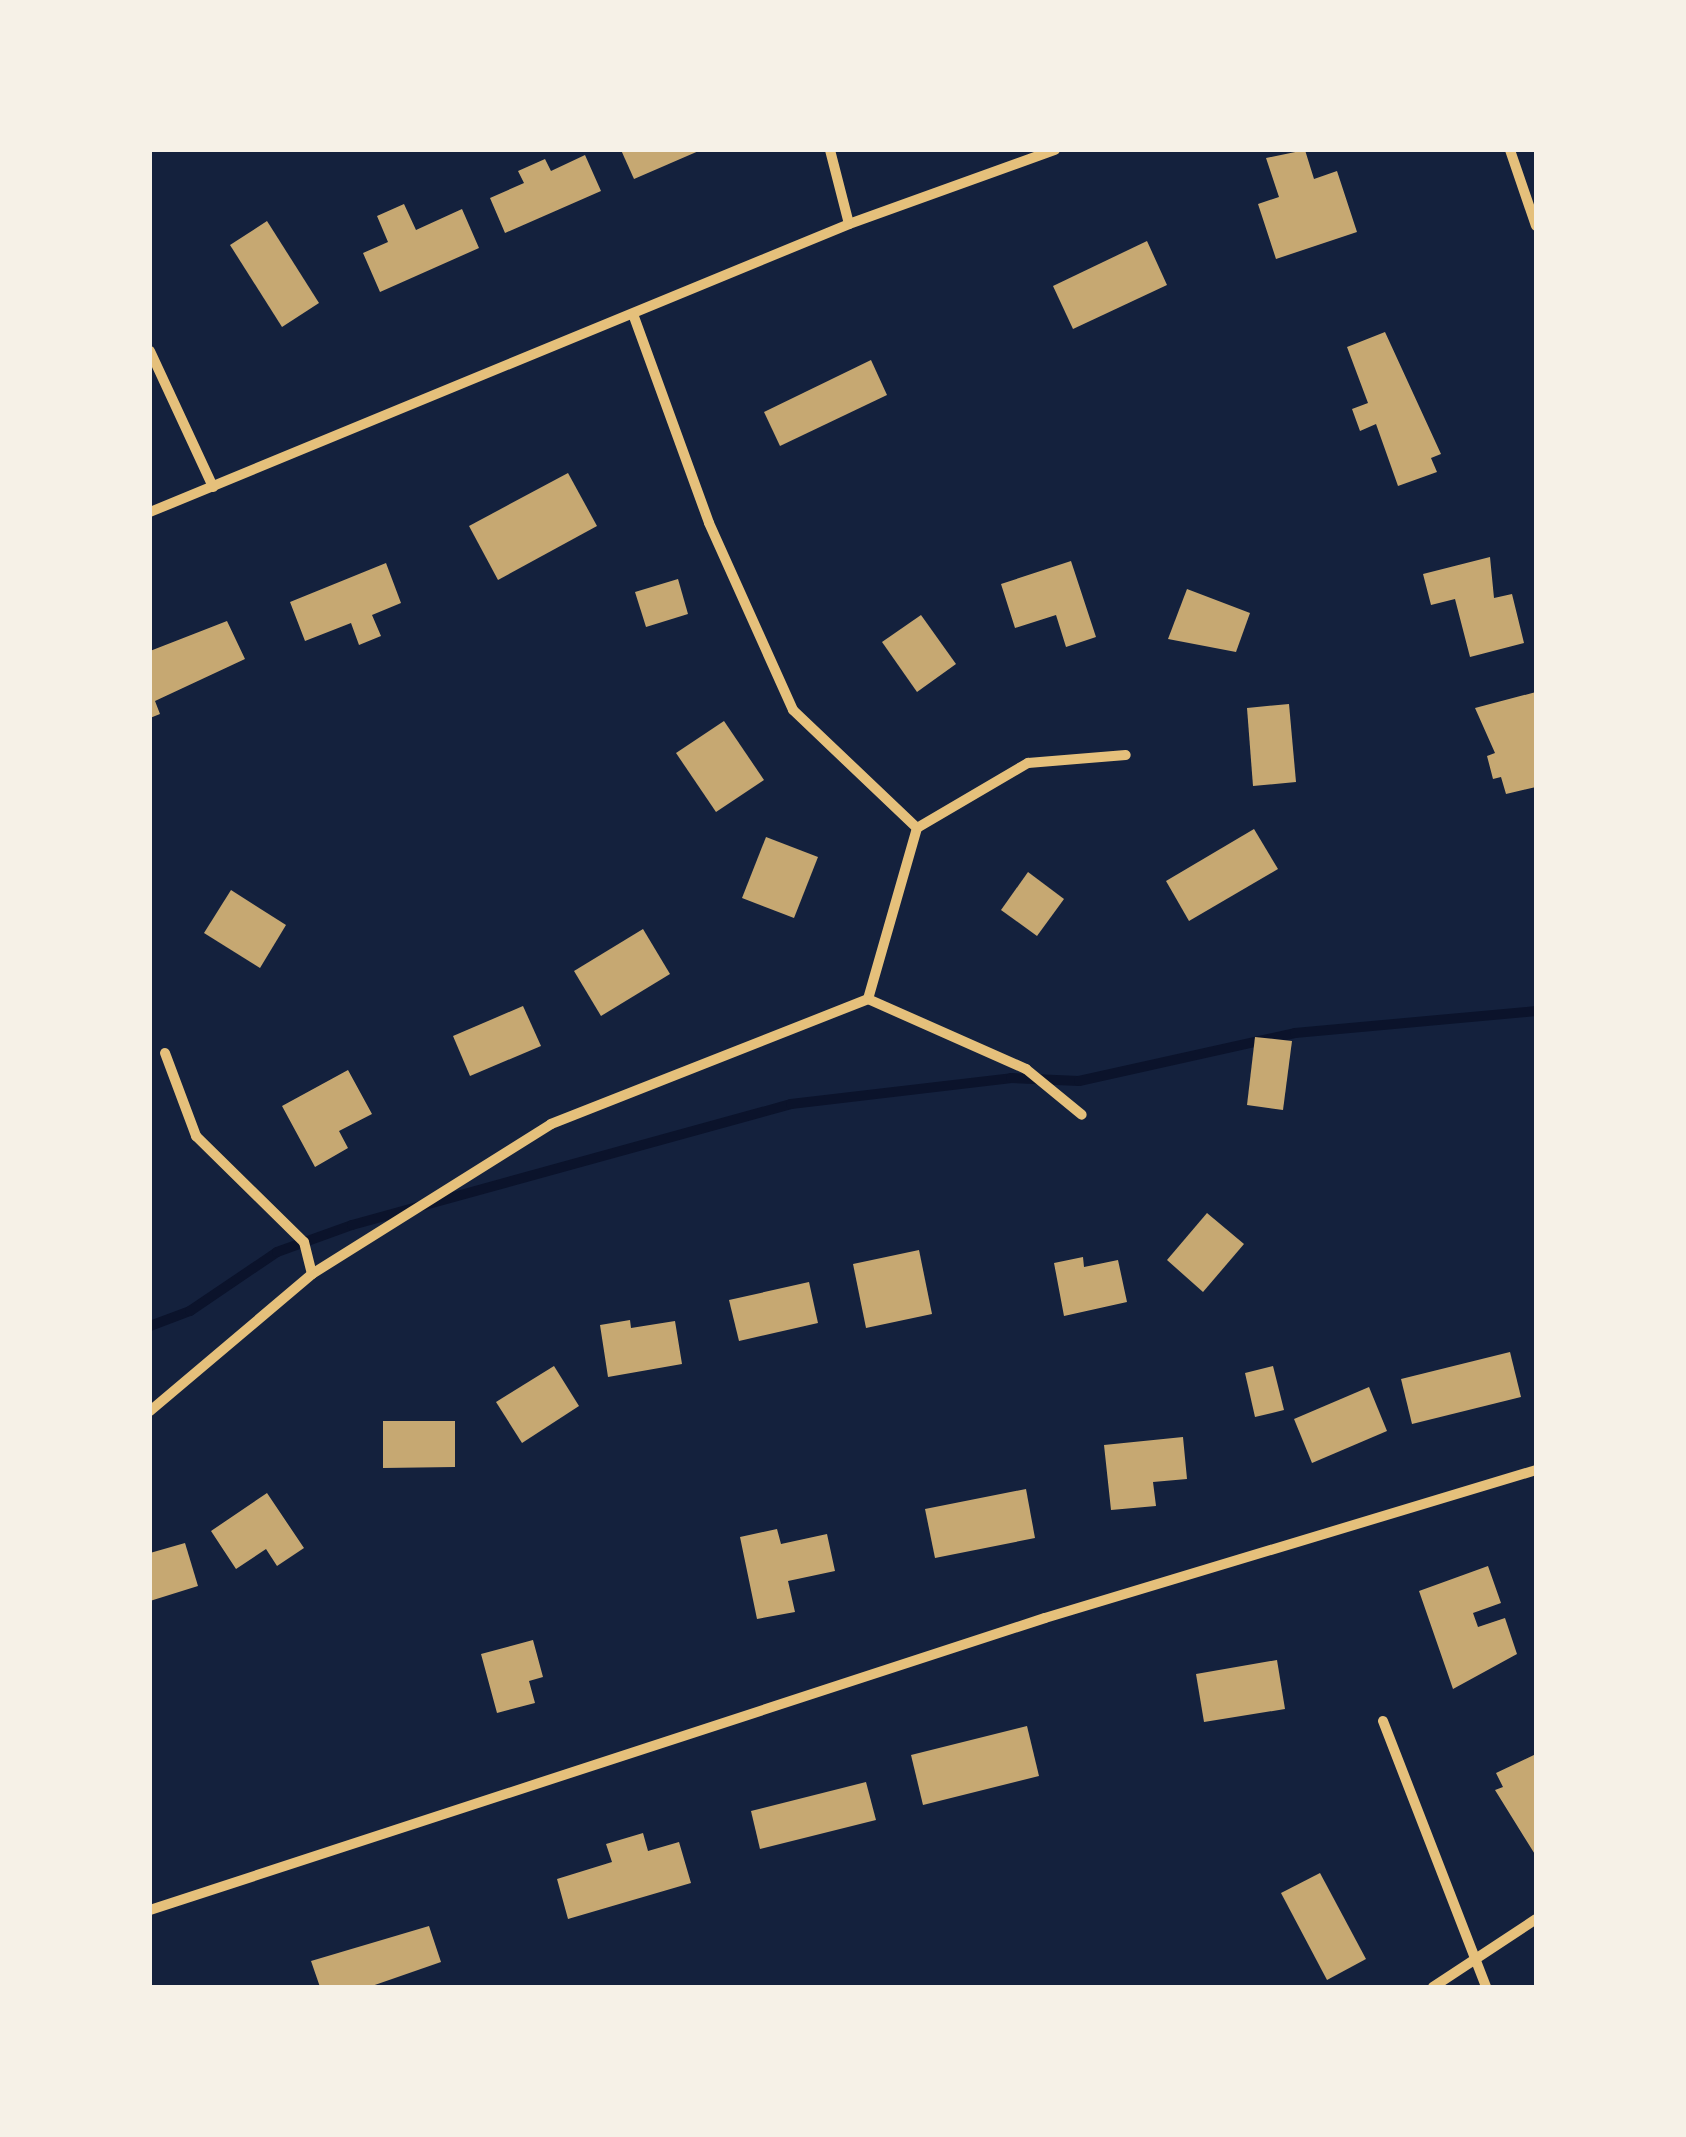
<!DOCTYPE html>
<html>
<head>
<meta charset="utf-8">
<style>
	body { margin:0 }
	#map { position:relative; width:1686px; height:2137px; overflow:hidden; background:#14213d; font-family:Karla,sans-serif }
	div>[style] { position:absolute }
	.stream>* { height:10px; margin:-5px; padding:0 5px; transform-origin:5px; border-radius:5px; background:#0b132b }
	.building>* { inset:0; background:#c6a872 }
	.minor>* { height:10px; margin:-5px; padding:0 5px; transform-origin:5px; border-radius:5px; background:#e5c07b }
	span { translate:-50% -50%; white-space:nowrap; text-align:center; line-height:1.15; -webkit-text-stroke:8px #f6f1e7; paint-order:stroke }
	.frame { position:absolute; inset:0; border:152px solid #f6f1e7; pointer-events:none }
</style>
</head>
<body>
<div id="map">
	<div class="stream">
		<i style="left:150px;top:1326px;width:43px;rotate:-20.6deg"></i>
		<i style="left:190px;top:1311px;width:105px;rotate:-34.1deg"></i>
		<i style="left:277px;top:1252px;width:80px;rotate:-19.8deg"></i>
		<i style="left:352px;top:1225px;width:455px;rotate:-15.4deg"></i>
		<i style="left:791px;top:1104px;width:222px;rotate:-6.7deg"></i>
		<i style="left:1011px;top:1078px;width:68px;rotate:2.5deg"></i>
		<i style="left:1079px;top:1081px;width:221px;rotate:-12.5deg"></i>
		<i style="left:1295px;top:1033px;width:242px;rotate:-5.2deg"></i>
	</div>
	<div class="building">
		<i style="clip-path:polygon(621px 150px,701px 150px,634px 179px)"></i>
		<i style="clip-path:polygon(1305px 150px,1314px 179px,1337px 171px,1357px 232px,1276px 259px,1258px 204px,1279px 197px,1266px 158px)"></i>
		<i style="clip-path:polygon(585px 155px,601px 191px,505px 233px,490px 198px,524px 183px,518px 171px,545px 159px,551px 171px)"></i>
		<i style="clip-path:polygon(404px 204px,416px 230px,462px 209px,479px 248px,380px 292px,363px 253px,388px 242px,377px 216px)"></i>
		<i style="clip-path:polygon(267px 221px,319px 303px,282px 327px,230px 245px)"></i>
		<i style="clip-path:polygon(1147px 241px,1167px 285px,1073px 329px,1053px 286px)"></i>
		<i style="clip-path:polygon(1385px 332px,1441px 454px,1431px 458px,1437px 472px,1398px 486px,1376px 424px,1360px 431px,1352px 409px,1368px 403px,1347px 347px)"></i>
		<i style="clip-path:polygon(871px 360px,887px 395px,780px 446px,764px 412px)"></i>
		<i style="clip-path:polygon(568px 473px,597px 526px,498px 580px,469px 526px)"></i>
		<i style="clip-path:polygon(1490px 557px,1494px 598px,1512px 594px,1524px 643px,1470px 657px,1455px 599px,1431px 605px,1423px 574px)"></i>
		<i style="clip-path:polygon(1071px 561px,1096px 637px,1066px 647px,1056px 615px,1015px 628px,1001px 584px)"></i>
		<i style="clip-path:polygon(386px 563px,401px 603px,372px 615px,381px 636px,359px 645px,351px 623px,305px 641px,290px 602px)"></i>
		<i style="clip-path:polygon(678px 579px,688px 614px,646px 627px,635px 592px)"></i>
		<i style="clip-path:polygon(1187px 589px,1250px 613px,1236px 652px,1168px 639px)"></i>
		<i style="clip-path:polygon(921px 615px,956px 664px,917px 692px,882px 642px)"></i>
		<i style="clip-path:polygon(227px 621px,245px 659px,155px 701px,160px 714px,150px 718px,150px 651px)"></i>
		<i style="clip-path:polygon(1536px 692px,1536px 787px,1506px 794px,1501px 777px,1493px 779px,1487px 756px,1495px 753px,1475px 708px)"></i>
		<i style="clip-path:polygon(1289px 704px,1296px 782px,1253px 786px,1247px 708px)"></i>
		<i style="clip-path:polygon(724px 721px,764px 780px,716px 812px,676px 753px)"></i>
		<i style="clip-path:polygon(1254px 829px,1278px 869px,1189px 921px,1166px 881px)"></i>
		<i style="clip-path:polygon(766px 837px,818px 857px,794px 918px,742px 898px)"></i>
		<i style="clip-path:polygon(1028px 872px,1064px 899px,1037px 936px,1001px 910px)"></i>
		<i style="clip-path:polygon(231px 890px,286px 925px,260px 968px,204px 933px)"></i>
		<i style="clip-path:polygon(643px 929px,670px 974px,601px 1016px,574px 971px)"></i>
		<i style="clip-path:polygon(523px 1006px,541px 1046px,470px 1076px,453px 1036px)"></i>
		<i style="clip-path:polygon(1255px 1037px,1292px 1041px,1283px 1110px,1247px 1105px)"></i>
		<i style="clip-path:polygon(348px 1070px,372px 1114px,339px 1131px,348px 1148px,315px 1167px,282px 1106px)"></i>
		<i style="clip-path:polygon(1207px 1213px,1244px 1244px,1203px 1292px,1167px 1260px)"></i>
		<i style="clip-path:polygon(919px 1250px,932px 1314px,866px 1328px,853px 1264px)"></i>
		<i style="clip-path:polygon(1083px 1257px,1084px 1267px,1118px 1260px,1127px 1302px,1064px 1316px,1054px 1263px)"></i>
		<i style="clip-path:polygon(809px 1282px,818px 1323px,739px 1341px,729px 1300px)"></i>
		<i style="clip-path:polygon(630px 1320px,631px 1328px,675px 1321px,682px 1364px,608px 1377px,600px 1325px)"></i>
		<i style="clip-path:polygon(1510px 1352px,1521px 1397px,1412px 1424px,1401px 1379px)"></i>
		<i style="clip-path:polygon(554px 1366px,579px 1406px,522px 1443px,496px 1402px)"></i>
		<i style="clip-path:polygon(1273px 1366px,1284px 1410px,1255px 1417px,1245px 1373px)"></i>
		<i style="clip-path:polygon(1369px 1387px,1387px 1431px,1312px 1463px,1294px 1419px)"></i>
		<i style="clip-path:polygon(383px 1421px,455px 1421px,455px 1467px,383px 1468px)"></i>
		<i style="clip-path:polygon(1183px 1437px,1187px 1479px,1153px 1482px,1156px 1506px,1111px 1510px,1104px 1445px)"></i>
		<i style="clip-path:polygon(1026px 1489px,1035px 1538px,935px 1558px,925px 1509px)"></i>
		<i style="clip-path:polygon(267px 1493px,304px 1548px,277px 1566px,266px 1549px,236px 1569px,211px 1531px)"></i>
		<i style="clip-path:polygon(777px 1529px,781px 1544px,827px 1534px,835px 1571px,788px 1581px,795px 1612px,757px 1619px,740px 1537px)"></i>
		<i style="clip-path:polygon(185px 1543px,198px 1586px,150px 1601px,150px 1553px)"></i>
		<i style="clip-path:polygon(1488px 1566px,1501px 1603px,1473px 1613px,1478px 1627px,1505px 1618px,1517px 1654px,1453px 1689px,1419px 1591px)"></i>
		<i style="clip-path:polygon(533px 1640px,543px 1677px,529px 1681px,535px 1703px,497px 1713px,481px 1654px)"></i>
		<i style="clip-path:polygon(1277px 1660px,1285px 1709px,1204px 1722px,1196px 1674px)"></i>
		<i style="clip-path:polygon(1027px 1726px,1039px 1776px,923px 1805px,911px 1755px)"></i>
		<i style="clip-path:polygon(1536px 1754px,1536px 1856px,1495px 1790px,1503px 1787px,1496px 1773px)"></i>
		<i style="clip-path:polygon(866px 1782px,876px 1820px,760px 1849px,751px 1811px)"></i>
		<i style="clip-path:polygon(643px 1833px,648px 1851px,679px 1842px,691px 1883px,568px 1919px,557px 1879px,612px 1862px,606px 1844px)"></i>
		<i style="clip-path:polygon(1320px 1873px,1366px 1959px,1327px 1980px,1281px 1893px)"></i>
		<i style="clip-path:polygon(429px 1926px,441px 1962px,369px 1987px,320px 1987px,311px 1961px)"></i>
	</div>
	<div class="minor">
		<i style="left:830px;top:150px;width:76px;rotate:75.6deg"></i>
		<i style="left:1510px;top:150px;width:80px;rotate:71.1deg"></i>
		<i style="left:633px;top:314px;width:222px;rotate:70deg"></i>
		<i style="left:709px;top:523px;width:205px;rotate:65.8deg"></i>
		<i style="left:793px;top:710px;width:171px;rotate:43.6deg"></i>
		<i style="left:150px;top:351px;width:150px;rotate:65.1deg"></i>
		<i style="left:150px;top:512px;width:756px;rotate:-22.39deg"></i>
		<i style="left:849px;top:224px;width:219px;rotate:-19.8deg"></i>
		<i style="left:868px;top:999px;width:178px;rotate:-74deg"></i>
		<i style="left:917px;top:828px;width:129px;rotate:-30.4deg"></i>
		<i style="left:1028px;top:763px;width:98px;rotate:-4.7deg"></i>
		<i style="left:868px;top:999px;width:173px;rotate:23.9deg"></i>
		<i style="left:1026px;top:1069px;width:72px;rotate:39.4deg"></i>
		<i style="left:165px;top:1053px;width:89px;rotate:69.5deg"></i>
		<i style="left:196px;top:1136px;width:151px;rotate:44.5deg"></i>
		<i style="left:304px;top:1242px;width:33px;rotate:76deg"></i>
		<i style="left:150px;top:1411px;width:212px;rotate:-40.2deg"></i>
		<i style="left:312px;top:1274px;width:282px;rotate:-32.1deg"></i>
		<i style="left:551px;top:1124px;width:341px;rotate:-21.5deg"></i>
		<i style="left:1383px;top:1721px;width:285px;rotate:68.8deg"></i>
		<i style="left:150px;top:1910px;width:941px;rotate:-18.07deg"></i>
		<i style="left:1045px;top:1618px;width:513px;rotate:-16.77deg"></i>
		<i style="left:1433px;top:1987px;width:123px;rotate:-33.4deg"></i>
	</div>
	<div class="frame"></div>
</div>
</body>
</html>
